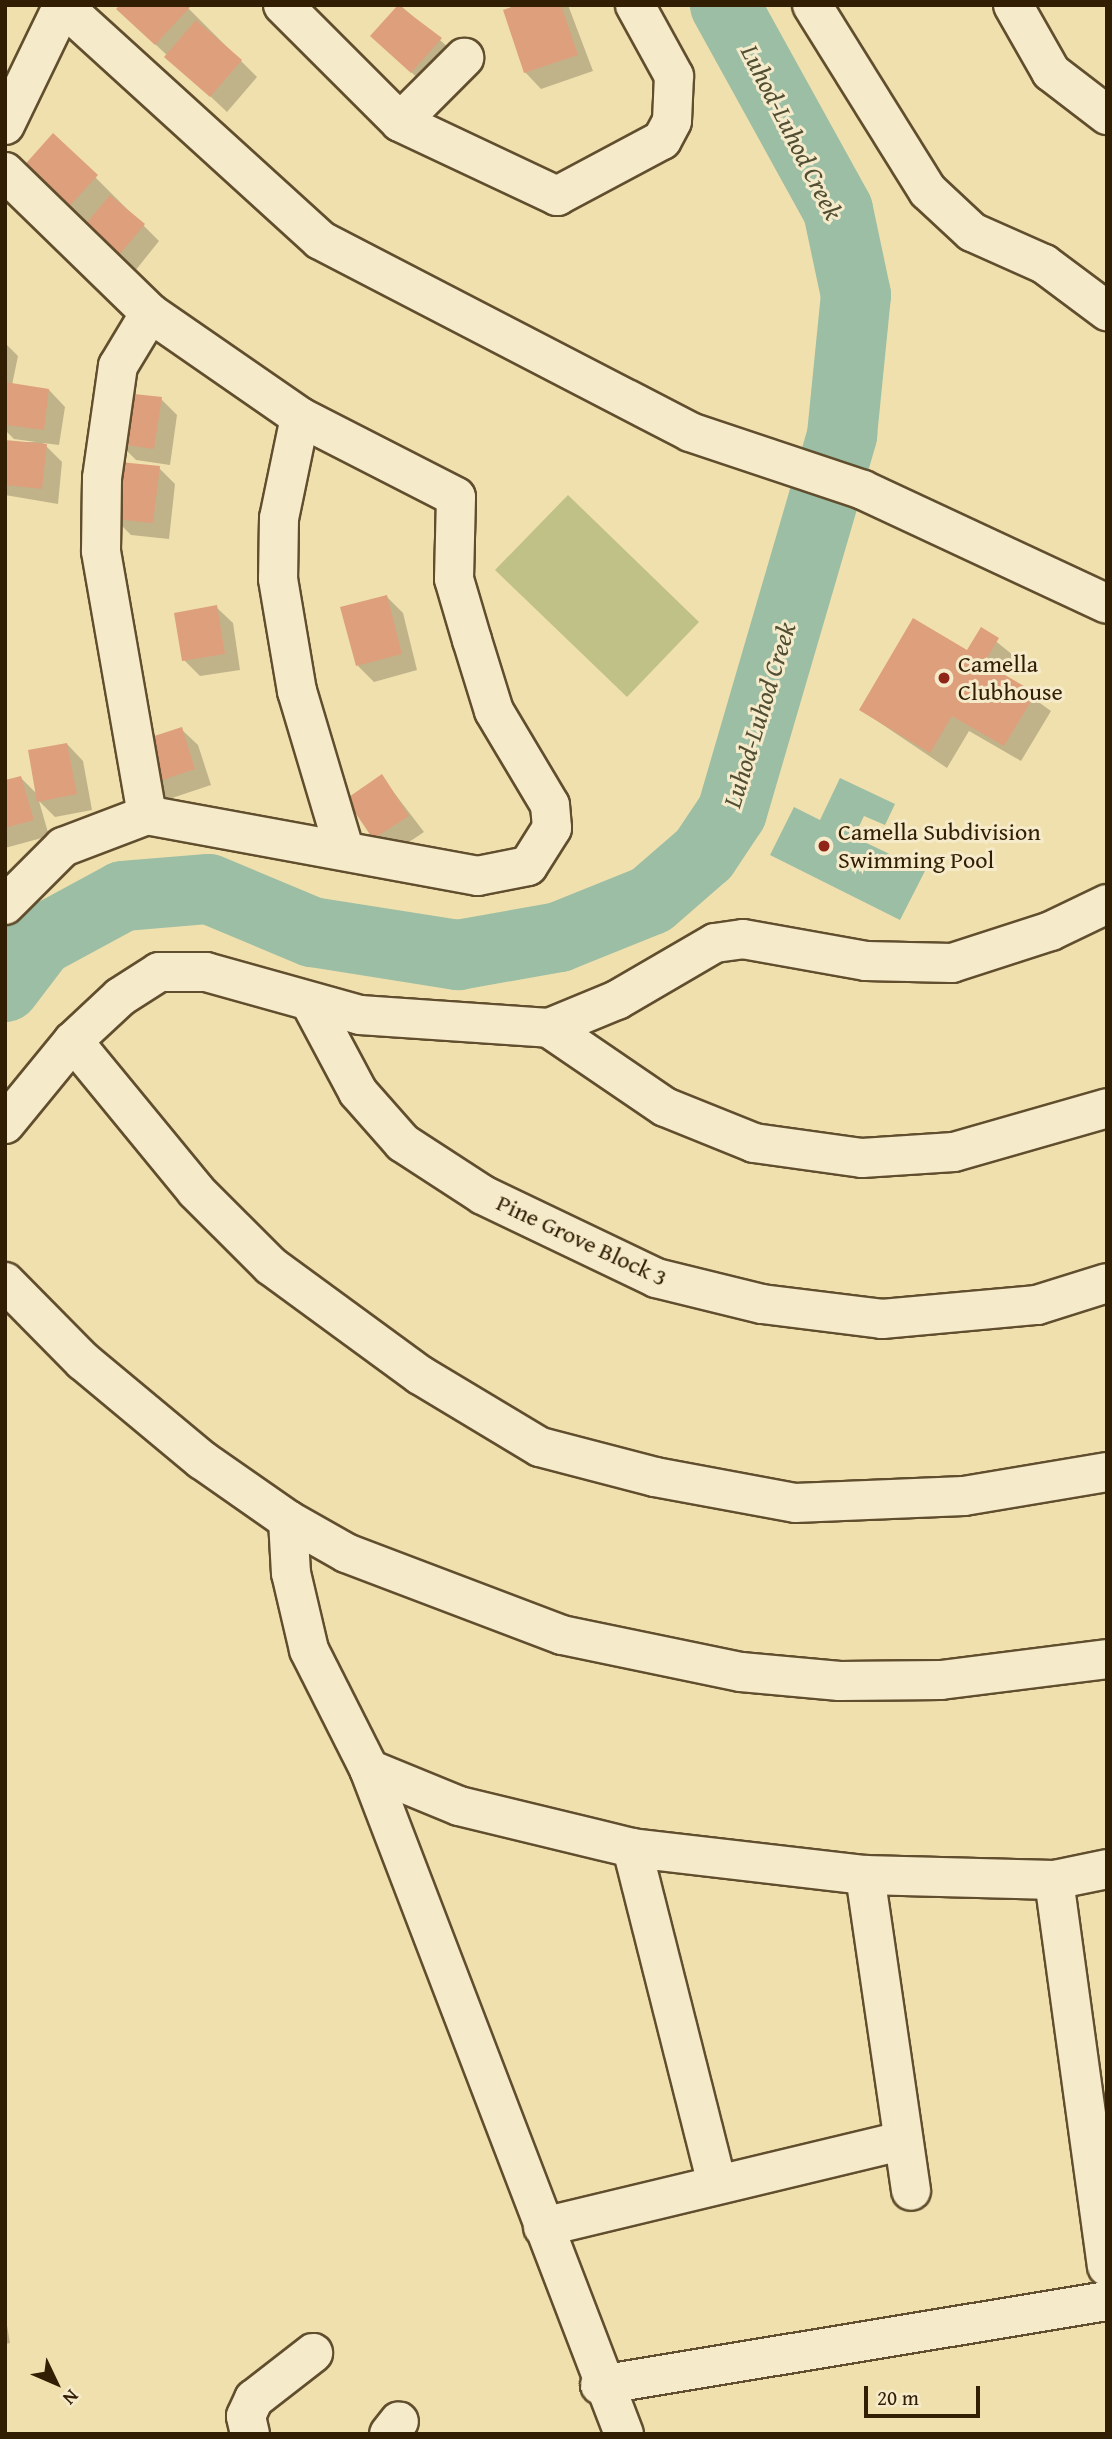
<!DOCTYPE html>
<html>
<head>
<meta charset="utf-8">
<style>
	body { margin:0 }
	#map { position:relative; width:1112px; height:2439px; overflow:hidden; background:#f0e0ad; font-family:"Gentium Book Plus",serif }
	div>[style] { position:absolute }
	.green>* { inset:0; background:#bfc186 }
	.water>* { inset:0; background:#9bbea5 }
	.shadow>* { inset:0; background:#0003 }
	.river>* { height:70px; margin:-35px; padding:0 35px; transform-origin:35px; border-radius:35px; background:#9bbea5 }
	.building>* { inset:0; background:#dd9f7c }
	.roads { filter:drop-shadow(2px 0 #614e2e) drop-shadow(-2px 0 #614e2e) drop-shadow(0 2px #614e2e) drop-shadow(0 -2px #614e2e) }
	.minor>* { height:38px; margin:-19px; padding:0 19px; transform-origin:19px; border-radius:19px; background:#f5ebca }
	.dots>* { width:19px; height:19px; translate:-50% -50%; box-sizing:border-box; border:4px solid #f5ebca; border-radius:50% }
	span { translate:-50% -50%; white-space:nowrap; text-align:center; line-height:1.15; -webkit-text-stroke:6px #f5ebca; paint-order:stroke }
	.poi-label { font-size:24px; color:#311e03 }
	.left { translate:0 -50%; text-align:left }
	.street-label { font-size:24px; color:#311e03 }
	.water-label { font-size:26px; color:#514e34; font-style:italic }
	.frame { position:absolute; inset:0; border:7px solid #311e03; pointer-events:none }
	.north { position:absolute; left:21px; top:2348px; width:70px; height:70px; -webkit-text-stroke:5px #f5ebca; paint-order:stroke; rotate:134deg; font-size:19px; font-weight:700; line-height:28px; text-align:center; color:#311e03 }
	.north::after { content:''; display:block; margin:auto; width:24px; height:32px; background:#311e03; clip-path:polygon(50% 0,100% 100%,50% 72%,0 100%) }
	.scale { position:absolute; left:864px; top:2386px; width:116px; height:32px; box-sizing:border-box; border:4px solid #311e03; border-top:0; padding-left:9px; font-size:21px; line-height:24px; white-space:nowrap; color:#311e03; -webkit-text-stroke:5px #f5ebca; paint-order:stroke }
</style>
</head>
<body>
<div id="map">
	<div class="green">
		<i style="clip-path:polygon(568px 495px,699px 622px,627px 697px,495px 570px)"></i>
	</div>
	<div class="water">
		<i style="clip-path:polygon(840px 778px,895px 804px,885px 825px,864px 816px,854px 837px,925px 871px,900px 920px,770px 855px,794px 807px,820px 820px)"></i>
	</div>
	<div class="shadow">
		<i style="clip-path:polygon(185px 5px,257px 77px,227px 112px,135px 25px)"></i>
		<i style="clip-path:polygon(400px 5px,457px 55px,428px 88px,373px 36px)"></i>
		<i style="clip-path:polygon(522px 5px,568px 5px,593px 71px,541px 89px,525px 72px)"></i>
		<i style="clip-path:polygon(54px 136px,159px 241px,131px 276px,91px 220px,83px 225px,39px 185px)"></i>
		<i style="clip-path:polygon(5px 343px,18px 356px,12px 385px,49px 390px,65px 407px,59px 445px,43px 443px,62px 462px,58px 504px,5px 495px,5px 442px,36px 442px,14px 439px,5px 430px)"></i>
		<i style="clip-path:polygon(161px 399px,177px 415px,170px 465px,136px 460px,119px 443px)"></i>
		<i style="clip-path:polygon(159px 468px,175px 484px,169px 539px,131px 535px,115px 519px)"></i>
		<i style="clip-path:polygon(387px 597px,403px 613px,417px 670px,374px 682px,358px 666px)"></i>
		<i style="clip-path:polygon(216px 607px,233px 623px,240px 670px,200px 676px,184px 660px)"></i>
		<i style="clip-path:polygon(982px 630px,1014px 656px,1002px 676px,1051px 711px,1021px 761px,969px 731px,947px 768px,861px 710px,968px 652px)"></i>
		<i style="clip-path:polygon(181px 729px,198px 745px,211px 785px,166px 800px,149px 784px)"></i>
		<i style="clip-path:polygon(67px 744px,83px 761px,92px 810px,55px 817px,39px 801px,49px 836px,5px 848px,5px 782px,21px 778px,38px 795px)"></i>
		<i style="clip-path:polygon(382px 777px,424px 832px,391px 854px,375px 838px)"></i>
		<i style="clip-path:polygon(5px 2314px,10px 2343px,5px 2344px)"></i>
	</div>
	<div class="river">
		<i style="left:5px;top:987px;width:58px;rotate:-52.7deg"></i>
		<i style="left:40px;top:941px;width:94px;rotate:-28.5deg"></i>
		<i style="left:123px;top:896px;width:86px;rotate:-4.7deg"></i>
		<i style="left:209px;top:889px;width:112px;rotate:22.7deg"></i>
		<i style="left:312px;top:932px;width:148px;rotate:9deg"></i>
		<i style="left:458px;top:955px;width:103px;rotate:-10.1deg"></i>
		<i style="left:559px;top:937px;width:99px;rotate:-21.9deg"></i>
		<i style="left:651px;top:900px;width:70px;rotate:-41deg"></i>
		<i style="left:704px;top:854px;width:50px;rotate:-56.3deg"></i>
		<i style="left:732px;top:812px;width:393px;rotate:-73.7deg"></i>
		<i style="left:842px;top:435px;width:141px;rotate:-84.3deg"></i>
		<i style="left:856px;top:295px;width:87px;rotate:-102deg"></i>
		<i style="left:838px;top:210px;width:234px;rotate:-118.9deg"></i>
	</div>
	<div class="building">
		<i style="clip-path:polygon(120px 5px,188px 5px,190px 7px,155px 45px,116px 9px)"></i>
		<i style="clip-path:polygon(398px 5px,442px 38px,411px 73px,370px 36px)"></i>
		<i style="clip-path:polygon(517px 5px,561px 5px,578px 55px,524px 73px,503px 10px)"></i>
		<i style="clip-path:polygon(196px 20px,242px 60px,210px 97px,164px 57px)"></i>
		<i style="clip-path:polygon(53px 133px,98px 175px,66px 210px,21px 169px)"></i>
		<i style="clip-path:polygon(110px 195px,145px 224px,114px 261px,79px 232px)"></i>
		<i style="clip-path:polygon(5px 382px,49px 389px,44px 430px,5px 425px)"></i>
		<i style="clip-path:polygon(125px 393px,162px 397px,154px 449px,118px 444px)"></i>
		<i style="clip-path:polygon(5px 440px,47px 444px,42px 489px,5px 485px)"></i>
		<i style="clip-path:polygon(120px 462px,160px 466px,153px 523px,113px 519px)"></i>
		<i style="clip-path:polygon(387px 595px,402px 654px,356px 666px,340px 607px)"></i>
		<i style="clip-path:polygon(217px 605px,225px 654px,182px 661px,174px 613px)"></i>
		<i style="clip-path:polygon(913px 618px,967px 650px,981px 627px,999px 638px,984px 663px,1036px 693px,1004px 746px,952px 716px,930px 753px,859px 710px)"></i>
		<i style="clip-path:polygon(182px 727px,195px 769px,148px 785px,133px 743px)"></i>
		<i style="clip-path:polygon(67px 743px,77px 794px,37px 802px,28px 750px)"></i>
		<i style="clip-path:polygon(382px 774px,409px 816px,373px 839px,346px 799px)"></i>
		<i style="clip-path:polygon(21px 776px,34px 820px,5px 828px,5px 780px)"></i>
	</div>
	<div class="roads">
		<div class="minor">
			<i style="left:62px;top:5px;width:349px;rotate:42.3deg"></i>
			<i style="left:320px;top:240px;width:417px;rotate:27.4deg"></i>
			<i style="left:690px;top:432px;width:182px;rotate:18.5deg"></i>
			<i style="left:863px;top:490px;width:269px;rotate:25deg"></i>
			<i style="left:283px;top:5px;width:165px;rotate:45deg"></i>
			<i style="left:400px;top:122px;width:174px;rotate:25.2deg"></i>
			<i style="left:557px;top:196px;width:119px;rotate:-28.1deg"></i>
			<i style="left:662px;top:140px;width:21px;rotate:-62deg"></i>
			<i style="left:672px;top:121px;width:45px;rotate:-87.5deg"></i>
			<i style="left:674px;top:76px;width:81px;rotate:-118.8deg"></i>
			<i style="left:812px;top:5px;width:219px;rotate:58.1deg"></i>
			<i style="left:928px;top:191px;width:60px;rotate:43deg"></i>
			<i style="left:972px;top:232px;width:79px;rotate:24deg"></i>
			<i style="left:1044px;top:264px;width:79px;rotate:36.7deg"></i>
			<i style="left:1013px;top:5px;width:77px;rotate:60.4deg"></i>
			<i style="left:1051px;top:72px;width:71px;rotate:37.5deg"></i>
			<i style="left:400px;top:122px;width:91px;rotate:-45deg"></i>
			<i style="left:5px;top:125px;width:133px;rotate:-64.2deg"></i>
			<i style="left:5px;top:172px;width:202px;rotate:44.2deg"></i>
			<i style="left:150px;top:313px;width:183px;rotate:34.7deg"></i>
			<i style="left:300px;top:417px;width:175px;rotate:27.1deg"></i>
			<i style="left:456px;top:497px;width:82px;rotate:91.4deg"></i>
			<i style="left:454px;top:579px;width:64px;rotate:73.6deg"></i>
			<i style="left:472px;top:640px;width:74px;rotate:72.8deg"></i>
			<i style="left:494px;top:711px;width:109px;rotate:59.2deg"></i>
			<i style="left:550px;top:805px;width:23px;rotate:85deg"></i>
			<i style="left:552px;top:828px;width:45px;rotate:122.3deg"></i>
			<i style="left:528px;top:866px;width:51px;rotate:168.7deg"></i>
			<i style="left:478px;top:876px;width:337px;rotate:-169.6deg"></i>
			<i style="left:147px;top:815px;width:90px;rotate:159.1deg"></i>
			<i style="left:63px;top:847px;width:82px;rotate:135deg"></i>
			<i style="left:300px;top:417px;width:103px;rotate:101.7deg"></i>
			<i style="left:279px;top:518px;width:61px;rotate:90.9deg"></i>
			<i style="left:278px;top:579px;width:114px;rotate:80.4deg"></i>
			<i style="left:297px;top:691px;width:165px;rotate:73.4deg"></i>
			<i style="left:147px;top:815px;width:268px;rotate:-99.9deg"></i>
			<i style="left:101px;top:551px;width:73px;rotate:-89.2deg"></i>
			<i style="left:102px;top:478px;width:113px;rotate:-81.9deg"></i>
			<i style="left:118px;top:366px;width:62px;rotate:-58.9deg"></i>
			<i style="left:310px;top:1002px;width:102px;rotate:61.9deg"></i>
			<i style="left:358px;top:1092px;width:68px;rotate:48.6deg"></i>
			<i style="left:403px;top:1143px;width:95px;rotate:33deg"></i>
			<i style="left:483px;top:1195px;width:192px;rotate:25.6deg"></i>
			<i style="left:656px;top:1278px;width:109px;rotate:13.8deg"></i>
			<i style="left:762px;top:1304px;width:121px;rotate:7.1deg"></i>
			<i style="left:882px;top:1319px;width:156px;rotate:-5.2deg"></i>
			<i style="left:1037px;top:1305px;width:73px;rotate:-17.4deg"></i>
			<i style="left:549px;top:1028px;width:140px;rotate:34.3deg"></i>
			<i style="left:665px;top:1107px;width:96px;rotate:22deg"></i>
			<i style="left:754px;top:1143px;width:109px;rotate:7.9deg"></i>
			<i style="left:862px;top:1158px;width:92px;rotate:-3.7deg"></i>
			<i style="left:954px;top:1152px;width:159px;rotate:-16deg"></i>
			<i style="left:73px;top:1041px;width:194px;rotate:50.6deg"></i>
			<i style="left:196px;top:1191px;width:106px;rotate:45deg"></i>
			<i style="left:271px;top:1266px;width:185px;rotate:36.2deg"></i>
			<i style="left:420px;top:1375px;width:140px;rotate:31deg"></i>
			<i style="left:540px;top:1447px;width:119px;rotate:14.6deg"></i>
			<i style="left:655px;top:1477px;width:142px;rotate:10.5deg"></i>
			<i style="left:795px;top:1503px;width:169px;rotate:-2.4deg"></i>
			<i style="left:964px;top:1496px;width:145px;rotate:-9.5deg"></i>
			<i style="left:5px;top:1124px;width:107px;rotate:-50.7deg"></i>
			<i style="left:73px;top:1041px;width:64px;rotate:-43.1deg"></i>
			<i style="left:120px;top:997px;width:46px;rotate:-32.7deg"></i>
			<i style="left:159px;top:972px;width:47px"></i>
			<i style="left:206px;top:972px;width:160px;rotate:15.6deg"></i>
			<i style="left:360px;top:1015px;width:189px;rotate:3.9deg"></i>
			<i style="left:549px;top:1028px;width:74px;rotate:-22.4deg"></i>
			<i style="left:617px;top:1000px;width:113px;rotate:-30.2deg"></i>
			<i style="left:715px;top:943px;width:28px;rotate:-8deg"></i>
			<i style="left:743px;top:939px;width:125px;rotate:10.1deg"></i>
			<i style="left:866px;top:961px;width:86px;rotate:1.3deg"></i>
			<i style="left:952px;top:963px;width:104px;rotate:-17.9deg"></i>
			<i style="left:1051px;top:931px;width:62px;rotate:-25.7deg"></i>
			<i style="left:5px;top:1282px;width:111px;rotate:45.4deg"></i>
			<i style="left:83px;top:1361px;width:155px;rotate:39.8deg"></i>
			<i style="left:202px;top:1460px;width:105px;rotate:34.9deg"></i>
			<i style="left:288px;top:1520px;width:67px;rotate:29.6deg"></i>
			<i style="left:346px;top:1553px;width:231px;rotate:20.8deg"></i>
			<i style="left:562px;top:1635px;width:183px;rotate:11.7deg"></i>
			<i style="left:741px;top:1672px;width:99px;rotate:5.2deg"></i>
			<i style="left:840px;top:1681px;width:101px;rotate:-0.6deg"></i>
			<i style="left:941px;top:1680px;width:167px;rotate:-7.2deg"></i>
			<i style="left:288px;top:1520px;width:53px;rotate:86.8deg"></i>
			<i style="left:291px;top:1573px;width:79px;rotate:76.8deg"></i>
			<i style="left:309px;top:1650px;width:133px;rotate:63.2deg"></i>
			<i style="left:369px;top:1769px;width:712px;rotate:69.02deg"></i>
			<i style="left:369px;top:1769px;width:97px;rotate:22.3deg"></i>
			<i style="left:459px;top:1806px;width:178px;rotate:13.6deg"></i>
			<i style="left:632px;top:1848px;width:235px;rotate:6.6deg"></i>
			<i style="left:865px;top:1875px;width:189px;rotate:1.5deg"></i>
			<i style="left:1054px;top:1880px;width:54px;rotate:-11.7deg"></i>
			<i style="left:632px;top:1848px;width:346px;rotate:75.8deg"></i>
			<i style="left:865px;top:1875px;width:319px;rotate:81.7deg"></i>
			<i style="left:1054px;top:1880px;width:390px;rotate:82.2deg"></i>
			<i style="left:543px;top:2227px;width:367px;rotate:-13.5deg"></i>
			<i style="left:600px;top:2385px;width:514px;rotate:-9.41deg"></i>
			<i style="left:250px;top:2434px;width:18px;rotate:-103deg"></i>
			<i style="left:246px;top:2416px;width:19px;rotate:-65deg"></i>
			<i style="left:254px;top:2399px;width:75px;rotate:-37.9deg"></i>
			<i style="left:389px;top:2434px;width:16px;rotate:-52deg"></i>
		</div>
	</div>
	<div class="dots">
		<i style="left:944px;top:678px;background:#8f2418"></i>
		<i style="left:824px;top:846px;background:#8f2418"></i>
	</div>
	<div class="poi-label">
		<span class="left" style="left:958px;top:678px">Camella<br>Clubhouse</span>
		<span class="left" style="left:838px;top:846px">Camella Subdivision<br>Swimming Pool</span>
	</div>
	<div class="street-label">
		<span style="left:582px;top:1240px;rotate:25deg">Pine Grove Block 3</span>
	</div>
	<div class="water-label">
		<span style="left:792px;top:132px;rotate:63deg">Luhod-Luhod Creek</span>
		<span style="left:759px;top:715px;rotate:-73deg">Luhod-Luhod Creek</span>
	</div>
	<div class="frame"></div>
	<div class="north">N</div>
	<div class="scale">20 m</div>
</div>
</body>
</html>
